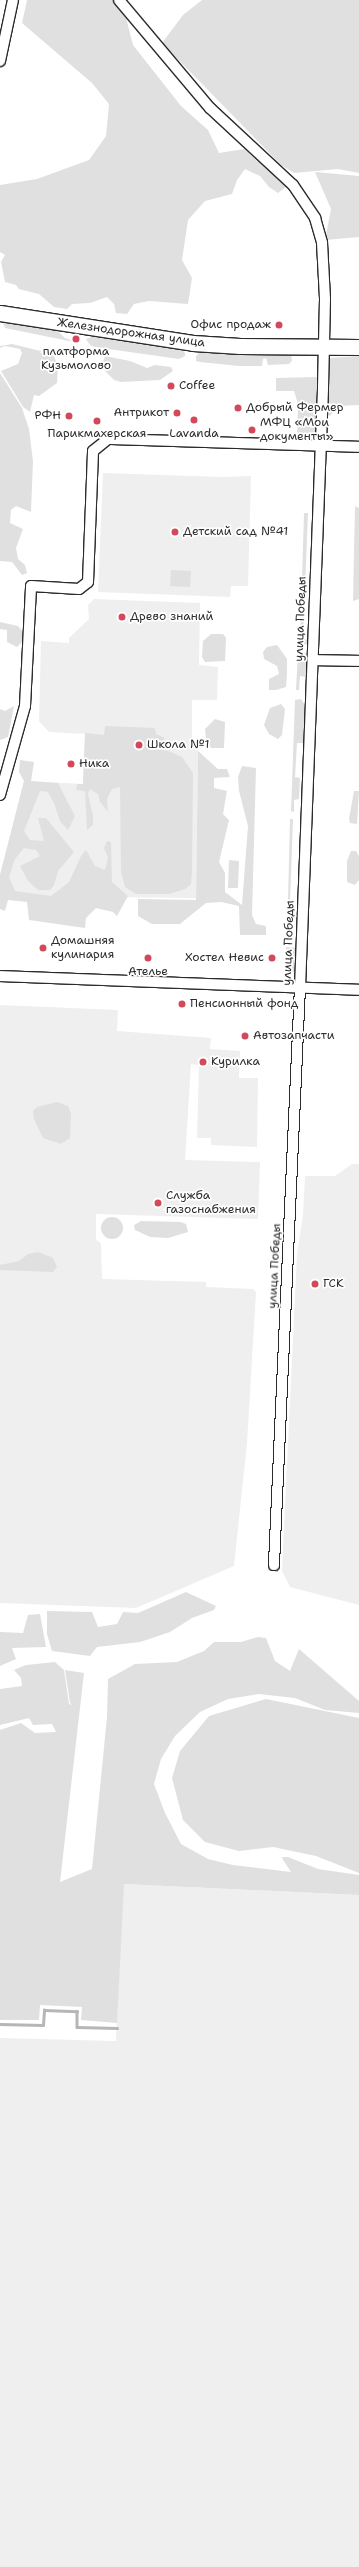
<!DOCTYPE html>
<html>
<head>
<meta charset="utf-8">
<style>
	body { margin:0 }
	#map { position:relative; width:359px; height:2567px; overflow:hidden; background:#fff; font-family:"Shantell Sans",sans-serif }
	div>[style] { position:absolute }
	.built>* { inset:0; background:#efefef }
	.green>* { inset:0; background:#e0e0e0 }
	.round { border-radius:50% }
	.stream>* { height:2.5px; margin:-1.25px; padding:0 1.25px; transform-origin:1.25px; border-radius:1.25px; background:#b6b6b6 }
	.roads { filter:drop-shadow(1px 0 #2b2b2b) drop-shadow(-1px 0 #2b2b2b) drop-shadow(0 1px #2b2b2b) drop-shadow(0 -1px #2b2b2b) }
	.street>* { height:10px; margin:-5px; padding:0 5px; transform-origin:5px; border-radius:5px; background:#fff }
	.secondary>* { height:15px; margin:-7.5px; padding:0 7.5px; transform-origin:7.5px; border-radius:7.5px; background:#fff }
	.dots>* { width:11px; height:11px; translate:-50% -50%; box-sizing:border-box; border:2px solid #fff; border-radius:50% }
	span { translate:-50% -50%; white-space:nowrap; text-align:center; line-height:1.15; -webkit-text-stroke:3.5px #fff; paint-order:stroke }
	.poi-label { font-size:12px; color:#2b2b2b }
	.right { translate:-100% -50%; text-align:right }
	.left { translate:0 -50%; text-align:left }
	.street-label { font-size:12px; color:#2b2b2b }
</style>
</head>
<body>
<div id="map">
	<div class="built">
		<i style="clip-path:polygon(103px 473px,221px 477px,251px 476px,248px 586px,231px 586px,230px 597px,98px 592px)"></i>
		<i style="clip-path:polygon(94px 599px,200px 603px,199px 665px,218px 667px,217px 700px,192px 700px,192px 740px,198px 751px,196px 898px,0 896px,0 875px,24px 781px,83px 784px,85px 734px,49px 732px,39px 721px,41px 641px,69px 643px,69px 638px,89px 619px,88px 605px)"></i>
		<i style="clip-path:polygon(0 1005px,118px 1010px,117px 1031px,211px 1038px,210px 1049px,240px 1051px,239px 1078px,258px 1078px,257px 1147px,211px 1145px,211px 1138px,197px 1138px,199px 1065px,191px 1064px,185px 1160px,260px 1162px,258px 1219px,96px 1214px,96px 1240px,101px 1243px,102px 1279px,206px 1282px,206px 1287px,253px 1289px,256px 1292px,247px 1443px,234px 1566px,136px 1608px,0 1603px)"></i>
		<i style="clip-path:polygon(352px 1164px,359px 1164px,359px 1605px,290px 1587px,282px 1571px,297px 1254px,303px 1215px,305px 1176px,335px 1176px)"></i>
		<i style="clip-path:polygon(123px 1884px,359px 1895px,359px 2567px,0 2567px,0 2038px,116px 2041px)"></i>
	</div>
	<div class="green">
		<i style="clip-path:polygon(27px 0,113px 0,125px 14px,133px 45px,181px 106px,208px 130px,219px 153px,244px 149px,257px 161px,273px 170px,287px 186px,278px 193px,269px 187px,260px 176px,245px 169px,237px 180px,232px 194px,205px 201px,188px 220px,182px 260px,192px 278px,188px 304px,149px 301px,134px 304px,127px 314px,116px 313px,114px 304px,107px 297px,90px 303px,72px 304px,67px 309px,54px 307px,39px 294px,19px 289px,16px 285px,5px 282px,1px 262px,5px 255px,0 252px,0 185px,37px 179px,89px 160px,106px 136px,109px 104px,92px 83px,22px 23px)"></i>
		<i style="clip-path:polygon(202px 0,359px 0,359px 173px,338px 169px,294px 173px,281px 165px,162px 43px,183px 15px)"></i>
		<i style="clip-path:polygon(315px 172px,359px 176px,359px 237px,325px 240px,331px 209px)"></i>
		<i style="clip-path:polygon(7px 321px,55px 329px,65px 338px,79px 343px,5px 328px,3px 323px)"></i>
		<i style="clip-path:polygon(94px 336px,180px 348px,185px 353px,185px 356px,179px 359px,94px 347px,90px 345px,86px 339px)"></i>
		<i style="clip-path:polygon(12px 344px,53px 354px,58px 366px,57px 383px,39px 396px,34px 395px,30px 412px,23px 407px,1px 371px,18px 364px,22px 353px,20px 349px,5px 346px,0 348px,0 346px)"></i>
		<i style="clip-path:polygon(202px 350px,240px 355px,286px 353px,291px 353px,292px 361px,289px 364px,268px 365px,266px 358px,263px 359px,262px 366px,239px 366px,200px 362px,196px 361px,196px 356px)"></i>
		<i style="clip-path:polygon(105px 356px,130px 361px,147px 368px,155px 365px,171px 367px,173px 371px,160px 380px,121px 382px,114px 380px,106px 372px,102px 365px)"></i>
		<i style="clip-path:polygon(359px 356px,359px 405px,339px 406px,330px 416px,327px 415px,330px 358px)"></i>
		<i style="clip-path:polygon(0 373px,22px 408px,29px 429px,33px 461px,31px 512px,16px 506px,11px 510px,10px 523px,23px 529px,16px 548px,18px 559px,25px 565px,27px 573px,22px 575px,12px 562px,0 561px)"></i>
		<i style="clip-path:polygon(317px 377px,316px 436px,297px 436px,298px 404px,294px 391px,276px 391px,276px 378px)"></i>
		<i style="clip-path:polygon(355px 506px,359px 508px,359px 599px,353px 601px)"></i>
		<i style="clip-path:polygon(304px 513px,308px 513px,303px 639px,309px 640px,309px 643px,304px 645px,300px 645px)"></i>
		<i style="clip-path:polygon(171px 570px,191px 571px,190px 587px,170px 586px)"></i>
		<i style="clip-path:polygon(0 622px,18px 626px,23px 632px,23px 641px,17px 647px,7px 642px,7px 630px,0 629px)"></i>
		<i style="clip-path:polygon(211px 634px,223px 634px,226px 638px,225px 661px,205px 662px,202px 657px,203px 641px)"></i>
		<i style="clip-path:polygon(277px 645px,287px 659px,287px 674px,286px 687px,276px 690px,269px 690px,269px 679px,279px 674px,277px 666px,264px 659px,263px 652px,267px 647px)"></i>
		<i style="clip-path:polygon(298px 652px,304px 652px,307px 655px,306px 677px,300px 676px,299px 690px,296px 690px)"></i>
		<i style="clip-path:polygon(301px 699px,305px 705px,303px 743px,297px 743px,295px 777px,300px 778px,299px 799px,294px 800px,294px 812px,291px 811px,295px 700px)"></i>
		<i style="clip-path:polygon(281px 704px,285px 709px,282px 735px,278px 739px,269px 734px,264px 725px,270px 708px)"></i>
		<i style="clip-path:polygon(14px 706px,8px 737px,0 740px,0 709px,5px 711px)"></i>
		<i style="clip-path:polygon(215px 719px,225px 722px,224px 748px,211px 748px,206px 739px,205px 729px)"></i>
		<i style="clip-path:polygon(105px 726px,155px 728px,156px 734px,165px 738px,155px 749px,169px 751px,182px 757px,193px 773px,192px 872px,191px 884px,185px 889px,169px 894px,136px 894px,125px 887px,121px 872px,120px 787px,112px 789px,107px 799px,108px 812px,100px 802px,98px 794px,90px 789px,88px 794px,93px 815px,93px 825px,87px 830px,85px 791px,76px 790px,77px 784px,83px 784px,85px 733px,104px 735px)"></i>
		<i style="clip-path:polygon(198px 751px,218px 769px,227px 769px,230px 777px,214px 778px,214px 788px,227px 791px,223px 814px,229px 820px,219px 862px,225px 873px,225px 892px,242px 905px,248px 826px,239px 791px,238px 777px,242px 766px,256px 768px,252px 915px,256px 924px,266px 926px,266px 935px,240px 935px,239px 906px,221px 902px,206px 903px,180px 924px,152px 924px,138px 916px,138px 899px,196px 900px)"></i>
		<i style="clip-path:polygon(20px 760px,34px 762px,31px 781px,58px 783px,75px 816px,68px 830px,60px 821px,54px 803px,48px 792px,40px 791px,24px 831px,30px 840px,44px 841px,38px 818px,46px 818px,74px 852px,58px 871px,54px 885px,50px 890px,38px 890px,28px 881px,20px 866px,40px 856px,36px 850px,24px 848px,15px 859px,9px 877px,15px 891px,51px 896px,69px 882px,81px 856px,86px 850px,95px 866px,105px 870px,108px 858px,104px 848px,107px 841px,111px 842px,112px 882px,128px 896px,117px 916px,113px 912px,96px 908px,86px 918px,85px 928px,29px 920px,27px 902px,8px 900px,5px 911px,0 909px,0 875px,24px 781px,19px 772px)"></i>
		<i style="clip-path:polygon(354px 791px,359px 791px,357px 824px,350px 823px,349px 819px)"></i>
		<i style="clip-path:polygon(290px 819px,293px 819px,290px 902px,288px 902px)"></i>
		<i style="clip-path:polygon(351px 851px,356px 851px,359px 856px,359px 880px,355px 885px,347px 882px,347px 861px)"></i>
		<i style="clip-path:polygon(229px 860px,239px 861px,238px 888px,228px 888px)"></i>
		<i style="clip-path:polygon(286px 947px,296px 948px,295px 971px,291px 974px,286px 974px)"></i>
		<i style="clip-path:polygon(57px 1102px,68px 1106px,71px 1114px,70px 1138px,61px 1144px,43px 1138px,34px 1119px,33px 1111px,37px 1107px)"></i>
		<i class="round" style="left:101px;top:1217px;width:22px;height:22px"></i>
		<i style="clip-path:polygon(141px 1221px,181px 1222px,186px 1224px,188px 1232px,168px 1238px,150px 1237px,135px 1230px,134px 1225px)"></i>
		<i style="clip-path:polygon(38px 1252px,53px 1258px,57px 1267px,53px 1272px,0 1270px,0 1265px,19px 1261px,28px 1254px)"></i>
		<i style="clip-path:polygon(186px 1592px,216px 1606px,214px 1610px,192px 1618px,170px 1632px,140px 1642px,97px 1647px,90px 1656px,52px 1651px,47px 1634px,47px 1611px,92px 1612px,98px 1627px,117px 1624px,123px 1612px,138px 1613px)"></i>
		<i style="clip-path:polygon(40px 1614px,46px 1647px,12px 1648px,16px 1659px,0 1666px,0 1632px,23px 1633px,28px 1615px)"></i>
		<i style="clip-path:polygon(258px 1637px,266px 1638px,275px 1661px,290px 1671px,299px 1649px,359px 1701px,359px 1713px,325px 1710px,295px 1698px,259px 1694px,228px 1699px,200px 1712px,175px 1736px,161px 1759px,154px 1784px,165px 1813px,181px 1844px,208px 1859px,233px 1865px,291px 1872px,283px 1860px,282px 1857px,288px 1857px,318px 1869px,359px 1875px,359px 1895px,124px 1884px,117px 2023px,81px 2020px,82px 2007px,40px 2005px,39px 2020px,0 2020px,0 1730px,21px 1723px,35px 1733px,56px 1732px,52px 1724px,33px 1725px,29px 1718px,0 1725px,0 1689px,22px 1686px,21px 1678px,14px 1670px,26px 1665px,55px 1662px,64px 1670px,69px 1704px,72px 1705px,70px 1703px,65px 1670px,84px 1673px,60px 1882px,92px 1869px,107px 1717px,108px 1679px,135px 1664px,177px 1662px,204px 1651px,214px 1642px,241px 1642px)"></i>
		<i style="clip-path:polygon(266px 1699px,359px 1718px,359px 1873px,316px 1856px,273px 1847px,239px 1851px,205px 1842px,183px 1820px,172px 1778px,180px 1751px,209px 1716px)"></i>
	</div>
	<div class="stream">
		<i style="left:0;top:2024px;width:43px;rotate:1.3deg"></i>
		<i style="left:43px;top:2025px;width:15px;rotate:-86deg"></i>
		<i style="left:44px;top:2010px;width:33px;rotate:2deg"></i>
		<i style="left:77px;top:2011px;width:16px;rotate:90deg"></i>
		<i style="left:77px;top:2027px;width:40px;rotate:1.4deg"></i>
	</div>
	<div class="roads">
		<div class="street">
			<i style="left:119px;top:0;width:141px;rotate:49.9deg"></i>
			<i style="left:210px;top:108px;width:113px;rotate:42.9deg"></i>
			<i style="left:293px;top:185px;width:40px;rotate:56deg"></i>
			<i style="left:315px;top:218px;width:26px;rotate:74deg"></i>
			<i style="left:322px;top:243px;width:56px;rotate:86.9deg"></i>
			<i style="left:325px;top:299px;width:90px;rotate:91.3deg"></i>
			<i style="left:323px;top:389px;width:598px;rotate:92.2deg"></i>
			<i style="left:300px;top:987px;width:579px;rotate:92.58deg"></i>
			<i style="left:0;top:61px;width:62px;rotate:-78deg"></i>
			<i style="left:31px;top:586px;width:48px;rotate:3.6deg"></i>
			<i style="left:79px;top:589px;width:11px;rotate:-38deg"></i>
			<i style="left:88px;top:582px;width:131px;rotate:-87.8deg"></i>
			<i style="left:93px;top:451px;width:19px;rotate:-39deg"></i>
			<i style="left:108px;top:439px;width:251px;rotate:1.8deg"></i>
			<i style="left:313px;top:660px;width:46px;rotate:1.2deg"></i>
			<i style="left:0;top:795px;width:92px;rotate:-74.3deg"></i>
			<i style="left:25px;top:706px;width:120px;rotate:-87.1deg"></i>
			<i style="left:0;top:976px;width:359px;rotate:2.2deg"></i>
		</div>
		<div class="secondary">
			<i style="left:0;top:313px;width:195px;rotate:8.8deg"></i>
			<i style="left:193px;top:343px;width:47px;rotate:3.7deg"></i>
			<i style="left:240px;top:346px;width:119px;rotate:0.5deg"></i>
		</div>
	</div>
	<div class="dots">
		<i style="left:279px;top:325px;background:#d1495b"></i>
		<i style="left:76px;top:339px;background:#d1495b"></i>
		<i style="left:171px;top:386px;background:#d1495b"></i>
		<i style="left:238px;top:408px;background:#d1495b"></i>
		<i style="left:177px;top:413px;background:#d1495b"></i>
		<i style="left:69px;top:416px;background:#d1495b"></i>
		<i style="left:194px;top:420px;background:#d1495b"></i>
		<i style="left:97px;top:421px;background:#d1495b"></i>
		<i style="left:252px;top:430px;background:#d1495b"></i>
		<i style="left:175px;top:532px;background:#d1495b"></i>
		<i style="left:122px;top:617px;background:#d1495b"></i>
		<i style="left:139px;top:745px;background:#d1495b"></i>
		<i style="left:71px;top:764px;background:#d1495b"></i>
		<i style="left:43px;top:948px;background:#d1495b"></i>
		<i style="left:148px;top:958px;background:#d1495b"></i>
		<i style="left:272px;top:958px;background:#d1495b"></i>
		<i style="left:182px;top:1004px;background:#d1495b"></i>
		<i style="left:245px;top:1036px;background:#d1495b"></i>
		<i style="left:203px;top:1062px;background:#d1495b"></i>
		<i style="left:158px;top:1203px;background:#d1495b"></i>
		<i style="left:315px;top:1284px;background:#d1495b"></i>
	</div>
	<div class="poi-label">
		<span class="right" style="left:271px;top:325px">Офис продаж</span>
		<span style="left:76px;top:359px">платформа<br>Кузьмолово</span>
		<span class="left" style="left:179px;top:386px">Coffee</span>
		<span class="left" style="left:246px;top:408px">Добрый Фермер</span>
		<span class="right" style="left:169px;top:413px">Антрикот</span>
		<span class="right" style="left:61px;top:416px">РФН</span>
		<span class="left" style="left:260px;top:430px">МФЦ «Мои<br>документы»</span>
		<span style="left:97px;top:434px">Парикмахерская</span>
		<span style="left:194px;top:434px">Lavanda</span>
		<span class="left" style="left:183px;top:532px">Детский сад №41</span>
		<span class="left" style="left:130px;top:617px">Древо знаний</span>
		<span class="left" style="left:147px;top:745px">Школа №1</span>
		<span class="left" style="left:79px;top:764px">Ника</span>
		<span class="left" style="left:51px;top:948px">Домашняя<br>кулинария</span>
		<span class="right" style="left:264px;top:958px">Хостел Невис</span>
		<span style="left:148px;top:972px">Ателье</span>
		<span class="left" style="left:190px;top:1004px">Пенсионный фонд</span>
		<span class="left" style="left:253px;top:1036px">Автозапчасти</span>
		<span class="left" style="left:211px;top:1062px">Курилка</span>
		<span class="left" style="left:166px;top:1203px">Служба<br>газоснабжения</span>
		<span class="left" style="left:323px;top:1284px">ГСК</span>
	</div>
	<div class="street-label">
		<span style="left:131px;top:333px;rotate:8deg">Железнодорожная улица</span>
		<span style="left:301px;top:619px;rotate:-88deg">улица Победы</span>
		<span style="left:289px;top:943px;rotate:-88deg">улица Победы</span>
		<span style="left:275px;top:1266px;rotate:-87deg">улица Победы</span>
	</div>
</div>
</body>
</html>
